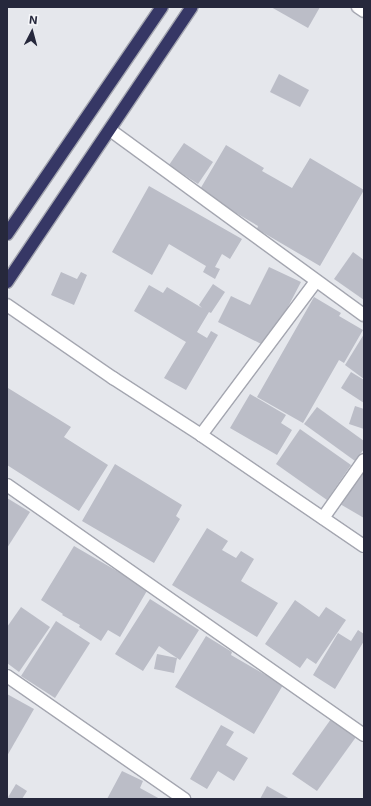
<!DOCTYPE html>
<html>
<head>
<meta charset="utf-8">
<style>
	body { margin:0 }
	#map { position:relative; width:371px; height:806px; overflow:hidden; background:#e5e7ec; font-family:Inter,sans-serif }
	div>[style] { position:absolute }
	.building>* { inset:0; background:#bbbdc7 }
	.roads { filter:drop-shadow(1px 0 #a4a6b0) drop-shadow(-1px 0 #a4a6b0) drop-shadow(0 1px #a4a6b0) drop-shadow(0 -1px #a4a6b0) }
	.street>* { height:12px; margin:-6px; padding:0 6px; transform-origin:6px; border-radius:6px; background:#fff }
	.highway>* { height:12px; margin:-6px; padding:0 6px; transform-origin:6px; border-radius:6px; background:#363765 }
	span { translate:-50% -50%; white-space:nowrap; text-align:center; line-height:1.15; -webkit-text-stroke:4px #f5f6f9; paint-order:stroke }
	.frame { position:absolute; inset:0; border:8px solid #26283c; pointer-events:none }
	.north { position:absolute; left:12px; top:12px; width:40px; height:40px; -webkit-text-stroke:3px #f5f6f9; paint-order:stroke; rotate:6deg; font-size:11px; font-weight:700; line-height:16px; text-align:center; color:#26283c }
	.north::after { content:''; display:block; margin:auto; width:14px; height:18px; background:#26283c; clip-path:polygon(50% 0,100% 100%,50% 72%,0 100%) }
</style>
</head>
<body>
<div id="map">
	<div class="building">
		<i style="clip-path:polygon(271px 7px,320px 7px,308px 28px)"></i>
		<i style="clip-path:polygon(279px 74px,309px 90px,300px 107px,270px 92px)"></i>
		<i style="clip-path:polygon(184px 143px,213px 162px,198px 184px,169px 165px)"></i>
		<i style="clip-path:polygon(226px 145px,264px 168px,262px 171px,292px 188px,310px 158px,364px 190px,320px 266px,257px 229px,258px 226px,199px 191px)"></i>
		<i style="clip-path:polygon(149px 186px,242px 239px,230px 259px,222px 254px,215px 267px,220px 269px,215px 279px,203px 272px,206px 266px,169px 244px,152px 275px,112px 252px)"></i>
		<i style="clip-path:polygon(353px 252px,364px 260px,364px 300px,334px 279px)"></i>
		<i style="clip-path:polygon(269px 267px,301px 282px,267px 347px,218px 322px,231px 296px,250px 305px)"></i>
		<i style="clip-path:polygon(61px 272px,77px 279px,81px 272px,87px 275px,74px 305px,51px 295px)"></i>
		<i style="clip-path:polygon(213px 284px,225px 292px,211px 313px,209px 312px,197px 332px,207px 338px,211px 331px,218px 335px,186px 390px,164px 378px,186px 342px,134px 311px,149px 285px,163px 293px,167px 287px,202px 308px,199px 305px)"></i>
		<i style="clip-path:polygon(314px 297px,341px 313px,339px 316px,363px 330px,344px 363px,339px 360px,303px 423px,257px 397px)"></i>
		<i style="clip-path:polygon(364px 334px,364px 379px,345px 365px)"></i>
		<i style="clip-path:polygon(351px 372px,364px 380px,364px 403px,341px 388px)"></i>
		<i style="clip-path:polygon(8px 388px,71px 427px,64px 437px,108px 465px,79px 511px,7px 465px)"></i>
		<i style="clip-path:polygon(250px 394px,286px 415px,281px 423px,292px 430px,277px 455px,230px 428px)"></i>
		<i style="clip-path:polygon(355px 406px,364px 409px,364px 429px,349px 424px)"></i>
		<i style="clip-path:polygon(317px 407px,364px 441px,364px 449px,355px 461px,304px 424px)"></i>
		<i style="clip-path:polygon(300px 429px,351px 465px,327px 500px,276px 464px)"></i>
		<i style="clip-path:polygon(115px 464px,182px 505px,176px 516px,180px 519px,154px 563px,82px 521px)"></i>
		<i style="clip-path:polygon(360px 471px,364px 474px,364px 518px,340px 504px)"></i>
		<i style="clip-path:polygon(7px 498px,30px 512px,7px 548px)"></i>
		<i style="clip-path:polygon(207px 528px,228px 541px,222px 550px,236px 558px,241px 551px,254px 559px,241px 581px,278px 603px,257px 637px,172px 585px)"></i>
		<i style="clip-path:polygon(74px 546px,148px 589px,120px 637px,108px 630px,101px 641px,79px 627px,80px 625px,62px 615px,63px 614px,41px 600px)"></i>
		<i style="clip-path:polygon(150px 599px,199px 630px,180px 660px,159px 646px,143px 671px,115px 654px)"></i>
		<i style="clip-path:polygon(295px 600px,319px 617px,326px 607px,346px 620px,316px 664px,307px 658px,300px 668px,265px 644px)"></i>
		<i style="clip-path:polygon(21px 607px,50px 627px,19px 672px,7px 663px,7px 627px)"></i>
		<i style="clip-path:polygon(56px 621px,90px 643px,55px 698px,21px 676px)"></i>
		<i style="clip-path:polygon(358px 630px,364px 634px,364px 641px,335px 689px,313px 675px,338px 633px,351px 641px)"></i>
		<i style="clip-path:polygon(206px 636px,232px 652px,231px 655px,283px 685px,254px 734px,175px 687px)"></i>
		<i style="clip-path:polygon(157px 654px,177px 658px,174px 673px,154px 669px)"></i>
		<i style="clip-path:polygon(7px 694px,34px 709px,7px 756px)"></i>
		<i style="clip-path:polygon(331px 719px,356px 737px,317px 791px,292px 774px)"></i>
		<i style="clip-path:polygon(221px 725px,234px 732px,226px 745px,248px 758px,234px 781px,218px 771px,207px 789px,190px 779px)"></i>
		<i style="clip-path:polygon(122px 771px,143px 781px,140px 788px,160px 799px,107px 799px)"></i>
		<i style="clip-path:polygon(16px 784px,27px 791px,22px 799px,7px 799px)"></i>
		<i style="clip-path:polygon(267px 786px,290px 799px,260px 799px)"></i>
	</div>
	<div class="roads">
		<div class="street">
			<i style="left:358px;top:7px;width:7px;rotate:34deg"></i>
			<i style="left:110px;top:130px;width:314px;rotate:36.1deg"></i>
			<i style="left:7px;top:305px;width:129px;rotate:34.6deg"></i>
			<i style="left:113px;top:378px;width:105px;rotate:32.9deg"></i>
			<i style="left:201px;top:435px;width:197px;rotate:34.3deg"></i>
			<i style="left:201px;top:435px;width:192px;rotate:-53.2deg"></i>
			<i style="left:7px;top:485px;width:436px;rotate:35deg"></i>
			<i style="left:323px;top:518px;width:71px;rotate:-54.7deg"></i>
			<i style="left:7px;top:676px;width:216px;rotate:34.8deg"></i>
		</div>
		<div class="highway">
			<i style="left:7px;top:234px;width:275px;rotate:-55.7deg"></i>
			<i style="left:7px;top:282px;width:331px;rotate:-56.1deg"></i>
		</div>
	</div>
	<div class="frame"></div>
	<div class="north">N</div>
</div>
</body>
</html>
